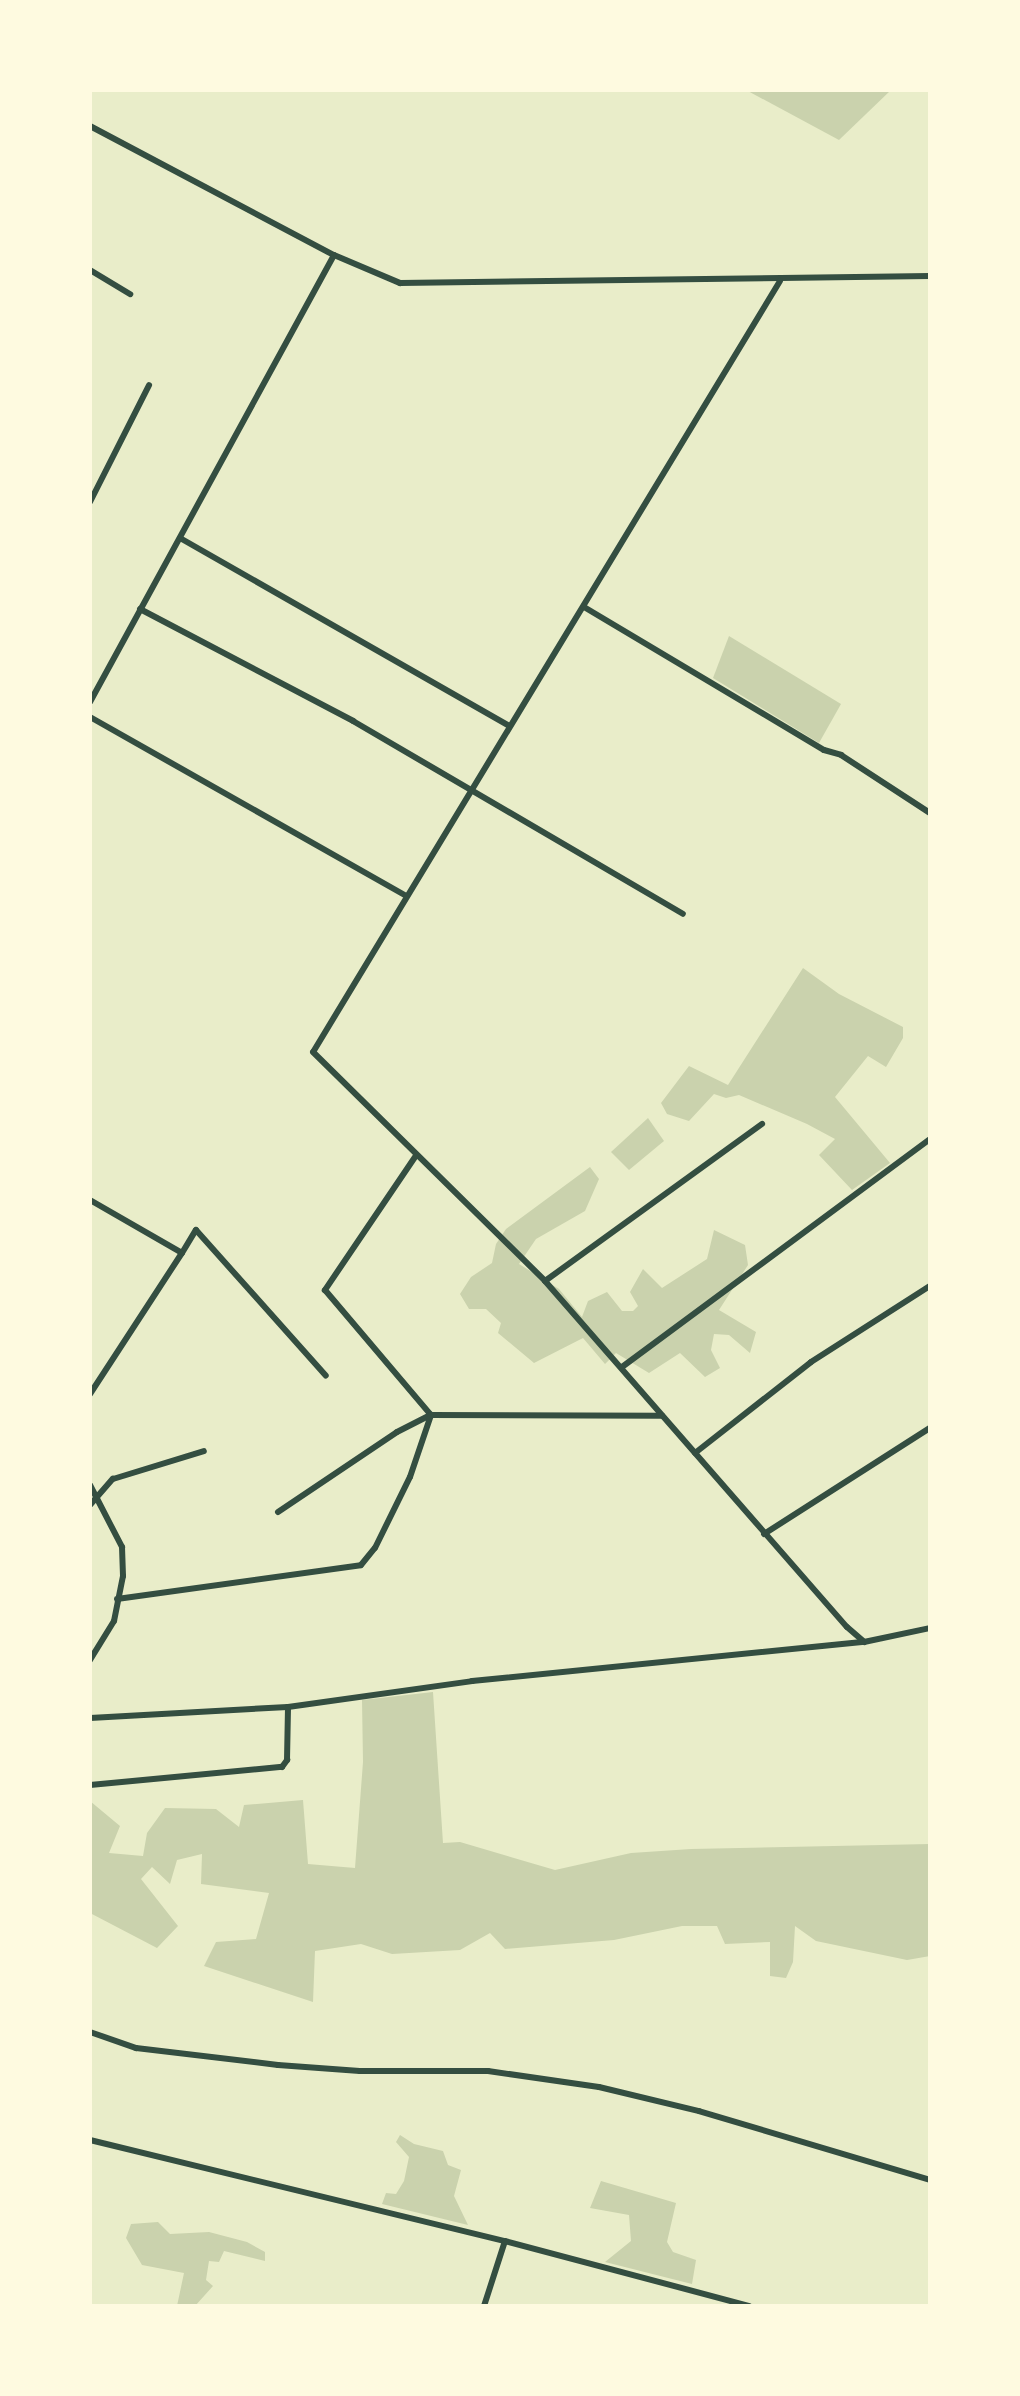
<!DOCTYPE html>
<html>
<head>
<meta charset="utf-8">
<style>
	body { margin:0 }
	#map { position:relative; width:1020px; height:2396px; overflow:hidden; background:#e9edc9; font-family:Barlow,sans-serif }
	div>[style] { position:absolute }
	.green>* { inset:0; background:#cad2ad }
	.minor>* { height:6px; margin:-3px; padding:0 3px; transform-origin:3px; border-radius:3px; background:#344e41 }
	span { translate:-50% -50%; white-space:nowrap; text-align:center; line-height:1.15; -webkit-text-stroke:9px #fefae0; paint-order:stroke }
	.frame { position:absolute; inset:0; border:92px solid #fefae0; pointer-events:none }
</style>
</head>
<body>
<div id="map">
	<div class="green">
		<i style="clip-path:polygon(746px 90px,891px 90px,839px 140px)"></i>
		<i style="clip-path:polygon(729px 636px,841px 704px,819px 743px,713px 678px)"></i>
		<i style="clip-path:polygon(803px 968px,839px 994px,903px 1027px,903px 1038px,886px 1067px,868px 1056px,835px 1097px,890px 1163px,852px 1190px,819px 1155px,835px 1139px,807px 1124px,739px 1095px,726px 1098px,714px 1094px,689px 1121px,667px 1114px,661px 1103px,689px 1066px,728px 1085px)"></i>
		<i style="clip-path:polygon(648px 1118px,664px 1141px,629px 1170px,611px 1152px)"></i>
		<i style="clip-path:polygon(590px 1167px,599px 1179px,585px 1211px,536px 1239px,519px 1264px,559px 1289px,582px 1317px,588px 1301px,607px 1292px,622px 1311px,633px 1311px,638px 1306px,630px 1292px,643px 1269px,662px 1288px,707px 1259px,714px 1230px,745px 1245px,748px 1265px,719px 1310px,756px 1332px,750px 1353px,729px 1335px,714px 1334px,711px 1350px,720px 1368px,705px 1377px,680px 1353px,649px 1373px,616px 1353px,605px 1364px,583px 1338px,534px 1363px,498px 1333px,501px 1323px,486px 1309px,469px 1309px,460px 1294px,471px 1277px,492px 1263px,496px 1244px,506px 1229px)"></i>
		<i style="clip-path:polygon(433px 1692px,443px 1843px,460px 1842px,555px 1870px,631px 1853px,691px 1849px,930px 1844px,930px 1956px,907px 1960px,816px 1941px,795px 1926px,793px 1962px,786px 1978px,770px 1976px,770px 1942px,725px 1944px,717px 1926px,682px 1926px,614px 1940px,505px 1949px,490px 1933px,460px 1950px,392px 1954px,361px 1944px,315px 1951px,313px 2002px,204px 1966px,216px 1942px,256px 1939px,269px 1893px,201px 1884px,202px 1854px,177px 1860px,170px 1884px,152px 1867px,141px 1879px,178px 1926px,157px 1948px,90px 1913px,90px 1801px,120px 1826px,109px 1853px,143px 1856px,147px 1833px,165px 1808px,216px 1809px,239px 1827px,244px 1805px,303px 1800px,308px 1864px,355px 1868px,363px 1762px,362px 1700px)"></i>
		<i style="clip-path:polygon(400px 2135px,414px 2144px,443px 2151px,448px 2165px,461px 2170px,454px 2196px,468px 2225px,382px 2204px,386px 2193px,396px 2194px,404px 2181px,409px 2157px,396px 2142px)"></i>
		<i style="clip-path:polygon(601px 2181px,676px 2203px,667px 2242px,673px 2252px,696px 2260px,692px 2284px,605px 2262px,631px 2241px,629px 2215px,590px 2208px)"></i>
		<i style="clip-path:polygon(158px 2222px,170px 2234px,209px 2232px,247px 2242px,265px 2252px,265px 2261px,224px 2251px,219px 2262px,209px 2261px,206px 2280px,213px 2286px,195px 2306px,177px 2306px,184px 2273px,142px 2265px,126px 2238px,131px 2224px)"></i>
	</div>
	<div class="minor">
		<i style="left:90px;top:126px;width:276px;rotate:27.9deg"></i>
		<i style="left:334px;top:255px;width:72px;rotate:23deg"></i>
		<i style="left:400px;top:283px;width:530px;rotate:-0.76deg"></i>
		<i style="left:90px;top:270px;width:47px;rotate:31deg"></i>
		<i style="left:780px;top:281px;width:901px;rotate:121.2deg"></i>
		<i style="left:313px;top:1052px;width:326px;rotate:44.6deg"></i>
		<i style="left:545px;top:1281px;width:459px;rotate:48.9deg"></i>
		<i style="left:847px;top:1627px;width:23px;rotate:41deg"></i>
		<i style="left:864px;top:1642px;width:67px;rotate:-12deg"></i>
		<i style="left:90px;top:502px;width:131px;rotate:-63.2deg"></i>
		<i style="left:180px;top:538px;width:378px;rotate:29.7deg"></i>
		<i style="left:584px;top:607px;width:279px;rotate:30.8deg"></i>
		<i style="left:824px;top:750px;width:18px;rotate:16deg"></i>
		<i style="left:841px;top:755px;width:106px;rotate:33.1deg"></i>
		<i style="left:140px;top:609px;width:241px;rotate:27.7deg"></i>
		<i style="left:353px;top:721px;width:382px;rotate:30.3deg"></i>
		<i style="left:90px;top:702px;width:509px;rotate:-61.37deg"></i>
		<i style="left:90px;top:717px;width:363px;rotate:29.5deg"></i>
		<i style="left:415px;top:1157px;width:161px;rotate:124.1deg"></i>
		<i style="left:325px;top:1290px;width:164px;rotate:49.7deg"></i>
		<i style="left:90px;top:1200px;width:106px;rotate:29.9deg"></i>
		<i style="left:182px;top:1253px;width:27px;rotate:-59deg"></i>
		<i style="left:196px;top:1230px;width:195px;rotate:48.3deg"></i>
		<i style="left:545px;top:1281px;width:268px;rotate:-35.9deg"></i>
		<i style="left:622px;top:1367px;width:383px;rotate:-36.5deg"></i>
		<i style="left:90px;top:1394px;width:168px;rotate:-56.9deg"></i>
		<i style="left:695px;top:1453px;width:147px;rotate:-38.1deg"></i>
		<i style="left:811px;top:1362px;width:141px;rotate:-32.6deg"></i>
		<i style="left:90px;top:1485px;width:70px;rotate:62.7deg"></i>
		<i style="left:122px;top:1547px;width:29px;rotate:88deg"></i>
		<i style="left:123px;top:1576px;width:46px;rotate:101.3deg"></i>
		<i style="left:114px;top:1621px;width:46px;rotate:121.6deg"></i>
		<i style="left:90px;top:1505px;width:35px;rotate:-49deg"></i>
		<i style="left:113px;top:1479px;width:95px;rotate:-17.1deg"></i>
		<i style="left:278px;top:1512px;width:143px;rotate:-33.9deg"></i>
		<i style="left:397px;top:1432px;width:38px;rotate:-27deg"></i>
		<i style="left:431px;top:1415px;width:231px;rotate:0.2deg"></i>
		<i style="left:764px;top:1534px;width:197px;rotate:-32.6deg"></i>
		<i style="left:117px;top:1599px;width:246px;rotate:-7.9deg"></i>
		<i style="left:361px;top:1565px;width:22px;rotate:-51deg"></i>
		<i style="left:375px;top:1548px;width:79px;rotate:-63.8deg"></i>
		<i style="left:410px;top:1477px;width:65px;rotate:-71.3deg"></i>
		<i style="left:90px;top:1718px;width:198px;rotate:-3.2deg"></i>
		<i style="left:288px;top:1707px;width:186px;rotate:-8deg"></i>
		<i style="left:472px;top:1681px;width:392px;rotate:-5.7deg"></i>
		<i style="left:90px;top:1785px;width:193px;rotate:-5.4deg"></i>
		<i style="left:282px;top:1767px;width:9px;rotate:-54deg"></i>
		<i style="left:287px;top:1760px;width:53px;rotate:-88.9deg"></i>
		<i style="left:90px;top:2032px;width:49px;rotate:19.2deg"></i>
		<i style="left:136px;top:2048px;width:143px;rotate:6.8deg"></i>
		<i style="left:278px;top:2065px;width:82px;rotate:4.2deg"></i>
		<i style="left:360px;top:2071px;width:128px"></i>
		<i style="left:488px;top:2071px;width:112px;rotate:8.2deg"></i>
		<i style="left:599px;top:2087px;width:103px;rotate:13.5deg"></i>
		<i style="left:699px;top:2111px;width:241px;rotate:16.6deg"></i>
		<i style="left:90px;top:2140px;width:427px;rotate:13.7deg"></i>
		<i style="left:484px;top:2306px;width:68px;rotate:-72.1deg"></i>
		<i style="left:505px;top:2241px;width:253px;rotate:14.9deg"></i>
	</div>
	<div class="frame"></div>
</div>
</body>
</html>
